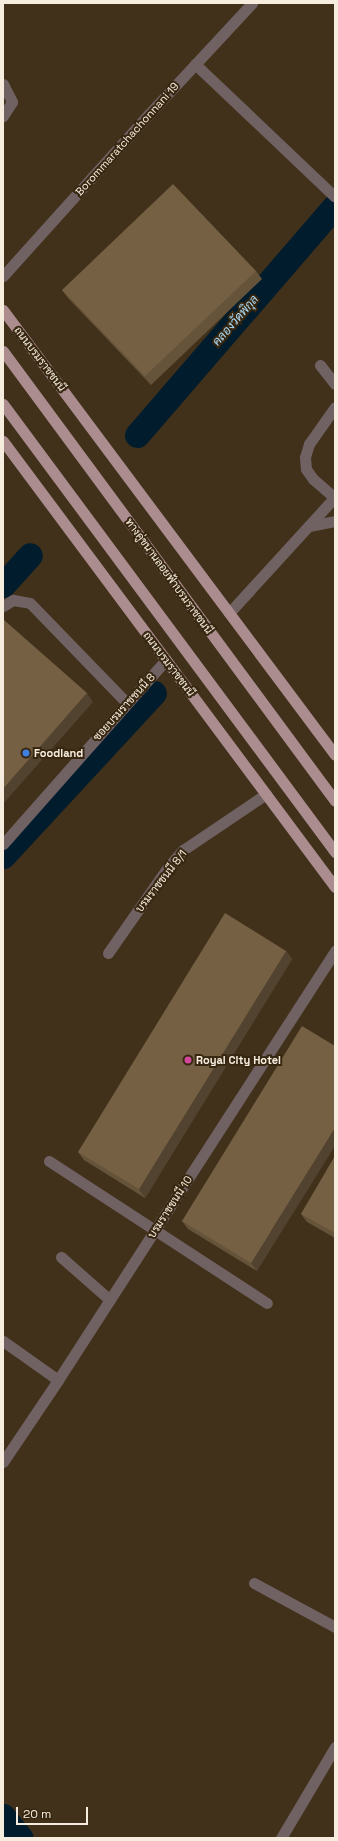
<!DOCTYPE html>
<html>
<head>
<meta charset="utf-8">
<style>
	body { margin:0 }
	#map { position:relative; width:338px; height:1841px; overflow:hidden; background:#41311b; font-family:"Space Grotesk",Sarabun,sans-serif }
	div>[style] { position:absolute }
	.canal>* { height:25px; margin:-12.5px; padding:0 12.5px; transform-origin:12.5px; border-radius:12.5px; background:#001c2d }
	.service>* { height:11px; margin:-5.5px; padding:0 5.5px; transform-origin:5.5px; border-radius:5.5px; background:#706163 }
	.minor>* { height:11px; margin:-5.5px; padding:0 5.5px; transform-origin:5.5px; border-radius:5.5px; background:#706163 }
	.tertiary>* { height:11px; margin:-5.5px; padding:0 5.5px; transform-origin:5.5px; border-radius:5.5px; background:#706163 }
	.primary>* { height:11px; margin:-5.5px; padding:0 5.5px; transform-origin:5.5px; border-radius:5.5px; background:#ab8d90 }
	.wall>* { inset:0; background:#65533a }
	.shaded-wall>* { inset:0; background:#524330 }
	.building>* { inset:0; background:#756044 }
	.dots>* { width:11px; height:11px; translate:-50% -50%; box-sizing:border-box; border:2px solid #372710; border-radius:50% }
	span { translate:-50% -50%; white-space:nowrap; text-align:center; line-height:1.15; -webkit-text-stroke:4px #372710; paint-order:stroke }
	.street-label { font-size:11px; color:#f7eddf }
	.poi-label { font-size:11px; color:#f7eddf; font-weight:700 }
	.left { translate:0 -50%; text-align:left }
	.water-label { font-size:12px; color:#addcfa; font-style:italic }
	.frame { position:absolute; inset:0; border:4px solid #f7eddf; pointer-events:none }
	.scale { position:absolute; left:16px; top:1807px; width:72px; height:18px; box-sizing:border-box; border:2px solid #f7eddf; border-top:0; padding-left:5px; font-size:12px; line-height:14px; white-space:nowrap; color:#f7eddf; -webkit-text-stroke:3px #372710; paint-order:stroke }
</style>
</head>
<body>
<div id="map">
	<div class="canal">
		<i style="left:137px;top:435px;width:303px;rotate:-49.2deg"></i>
		<i style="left:3px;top:585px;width:40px;rotate:-48deg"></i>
		<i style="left:3px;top:856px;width:222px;rotate:-47.2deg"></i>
		<i style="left:3px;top:1816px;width:28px;rotate:51deg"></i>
	</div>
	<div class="service">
		<i style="left:3px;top:84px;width:20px;rotate:63deg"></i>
		<i style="left:12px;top:102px;width:17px;rotate:123deg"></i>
		<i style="left:320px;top:365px;width:24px;rotate:52deg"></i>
		<i style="left:335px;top:498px;width:29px;rotate:-139deg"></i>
		<i style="left:313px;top:479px;width:12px;rotate:-125deg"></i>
		<i style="left:306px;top:469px;width:12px;rotate:-95deg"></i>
		<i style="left:305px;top:457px;width:14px;rotate:-73deg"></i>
		<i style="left:309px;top:444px;width:45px;rotate:-54.9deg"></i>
		<i style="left:309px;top:526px;width:26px;rotate:-11deg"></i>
		<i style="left:3px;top:606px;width:12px;rotate:-31deg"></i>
		<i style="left:13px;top:600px;width:17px;rotate:10deg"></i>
		<i style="left:30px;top:603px;width:139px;rotate:45.9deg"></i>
		<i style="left:49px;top:1161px;width:260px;rotate:33.1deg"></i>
		<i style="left:61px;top:1257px;width:65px;rotate:41.3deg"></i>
		<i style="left:254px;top:1583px;width:92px;rotate:28.5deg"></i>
	</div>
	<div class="minor">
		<i style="left:195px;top:64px;width:192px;rotate:43.5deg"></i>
		<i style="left:3px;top:276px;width:217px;rotate:-48deg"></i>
		<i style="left:148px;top:115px;width:153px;rotate:-47.1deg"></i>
		<i style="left:229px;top:613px;width:157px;rotate:-47.6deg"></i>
		<i style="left:3px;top:844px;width:246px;rotate:-48.5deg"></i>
		<i style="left:108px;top:953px;width:105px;rotate:-55.1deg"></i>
		<i style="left:168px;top:867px;width:23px;rotate:-49deg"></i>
		<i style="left:183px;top:850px;width:100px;rotate:-34deg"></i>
		<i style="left:3px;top:1341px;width:67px;rotate:35.3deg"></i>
		<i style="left:3px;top:1462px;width:99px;rotate:-56.1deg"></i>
		<i style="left:58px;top:1380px;width:511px;rotate:-57.15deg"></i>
	</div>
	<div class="tertiary">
		<i style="left:281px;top:1838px;width:106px;rotate:-59.3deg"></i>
	</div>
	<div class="primary">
		<i style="left:3px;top:310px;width:555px;rotate:53.27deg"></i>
		<i style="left:3px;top:351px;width:559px;rotate:53.58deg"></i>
		<i style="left:3px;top:404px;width:558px;rotate:53.46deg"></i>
		<i style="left:3px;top:441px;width:556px;rotate:53.34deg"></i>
	</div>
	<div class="wall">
		<i style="clip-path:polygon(256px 271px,262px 279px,151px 385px,68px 298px,62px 290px)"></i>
		<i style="clip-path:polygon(286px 951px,292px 959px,145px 1198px,84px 1160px,78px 1152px)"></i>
		<i style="clip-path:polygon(335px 1046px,257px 1271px,188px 1229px,182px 1221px)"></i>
		<i style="clip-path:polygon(335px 1156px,335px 1238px,307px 1222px,301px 1214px)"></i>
	</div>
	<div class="shaded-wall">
		<i style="clip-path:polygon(87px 693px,93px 702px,3px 804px,3px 789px)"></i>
		<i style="clip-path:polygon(286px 951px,292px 959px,145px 1198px,139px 1189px)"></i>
		<i style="clip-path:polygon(335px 1128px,335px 1146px,257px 1271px,251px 1263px)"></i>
	</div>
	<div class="building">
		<i style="clip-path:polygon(173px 184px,256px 271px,145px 376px,62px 290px)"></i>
		<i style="clip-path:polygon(4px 620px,87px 693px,3px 789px,3px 621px)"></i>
		<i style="clip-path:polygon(225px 913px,286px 951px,139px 1189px,78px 1152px)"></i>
		<i style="clip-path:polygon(302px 1026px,335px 1046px,335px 1128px,251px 1263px,182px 1221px)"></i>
		<i style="clip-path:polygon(335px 1156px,335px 1233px,301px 1214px)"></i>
	</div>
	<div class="dots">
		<i style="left:26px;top:753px;background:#3f7fe0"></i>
		<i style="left:188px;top:1060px;background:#d1479c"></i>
	</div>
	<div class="street-label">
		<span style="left:127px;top:139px;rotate:-48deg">Borommaratchachonnani 19</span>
		<span style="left:40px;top:359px;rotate:53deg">ถนนบรมราชชนนี</span>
		<span style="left:169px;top:576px;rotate:54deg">ทางคู่ขนานลอยฟ้าบรมราชชนนี</span>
		<span style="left:169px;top:664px;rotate:53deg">ถนนบรมราชชนนี</span>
		<span style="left:124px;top:707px;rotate:-48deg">ซอยบรมราชชนนี 8</span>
		<span style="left:161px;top:881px;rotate:-52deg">บรมราชชนนี 8/1</span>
		<span style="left:170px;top:1207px;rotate:-57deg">บรมราชชนนี 10</span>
	</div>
	<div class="poi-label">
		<span class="left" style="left:34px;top:753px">Foodland</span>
		<span class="left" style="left:196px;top:1060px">Royal City Hotel</span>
	</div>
	<div class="water-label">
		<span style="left:236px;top:321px;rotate:-49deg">คลองวัดพิกุล</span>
	</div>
	<div class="frame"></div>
	<div class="scale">20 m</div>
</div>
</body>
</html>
